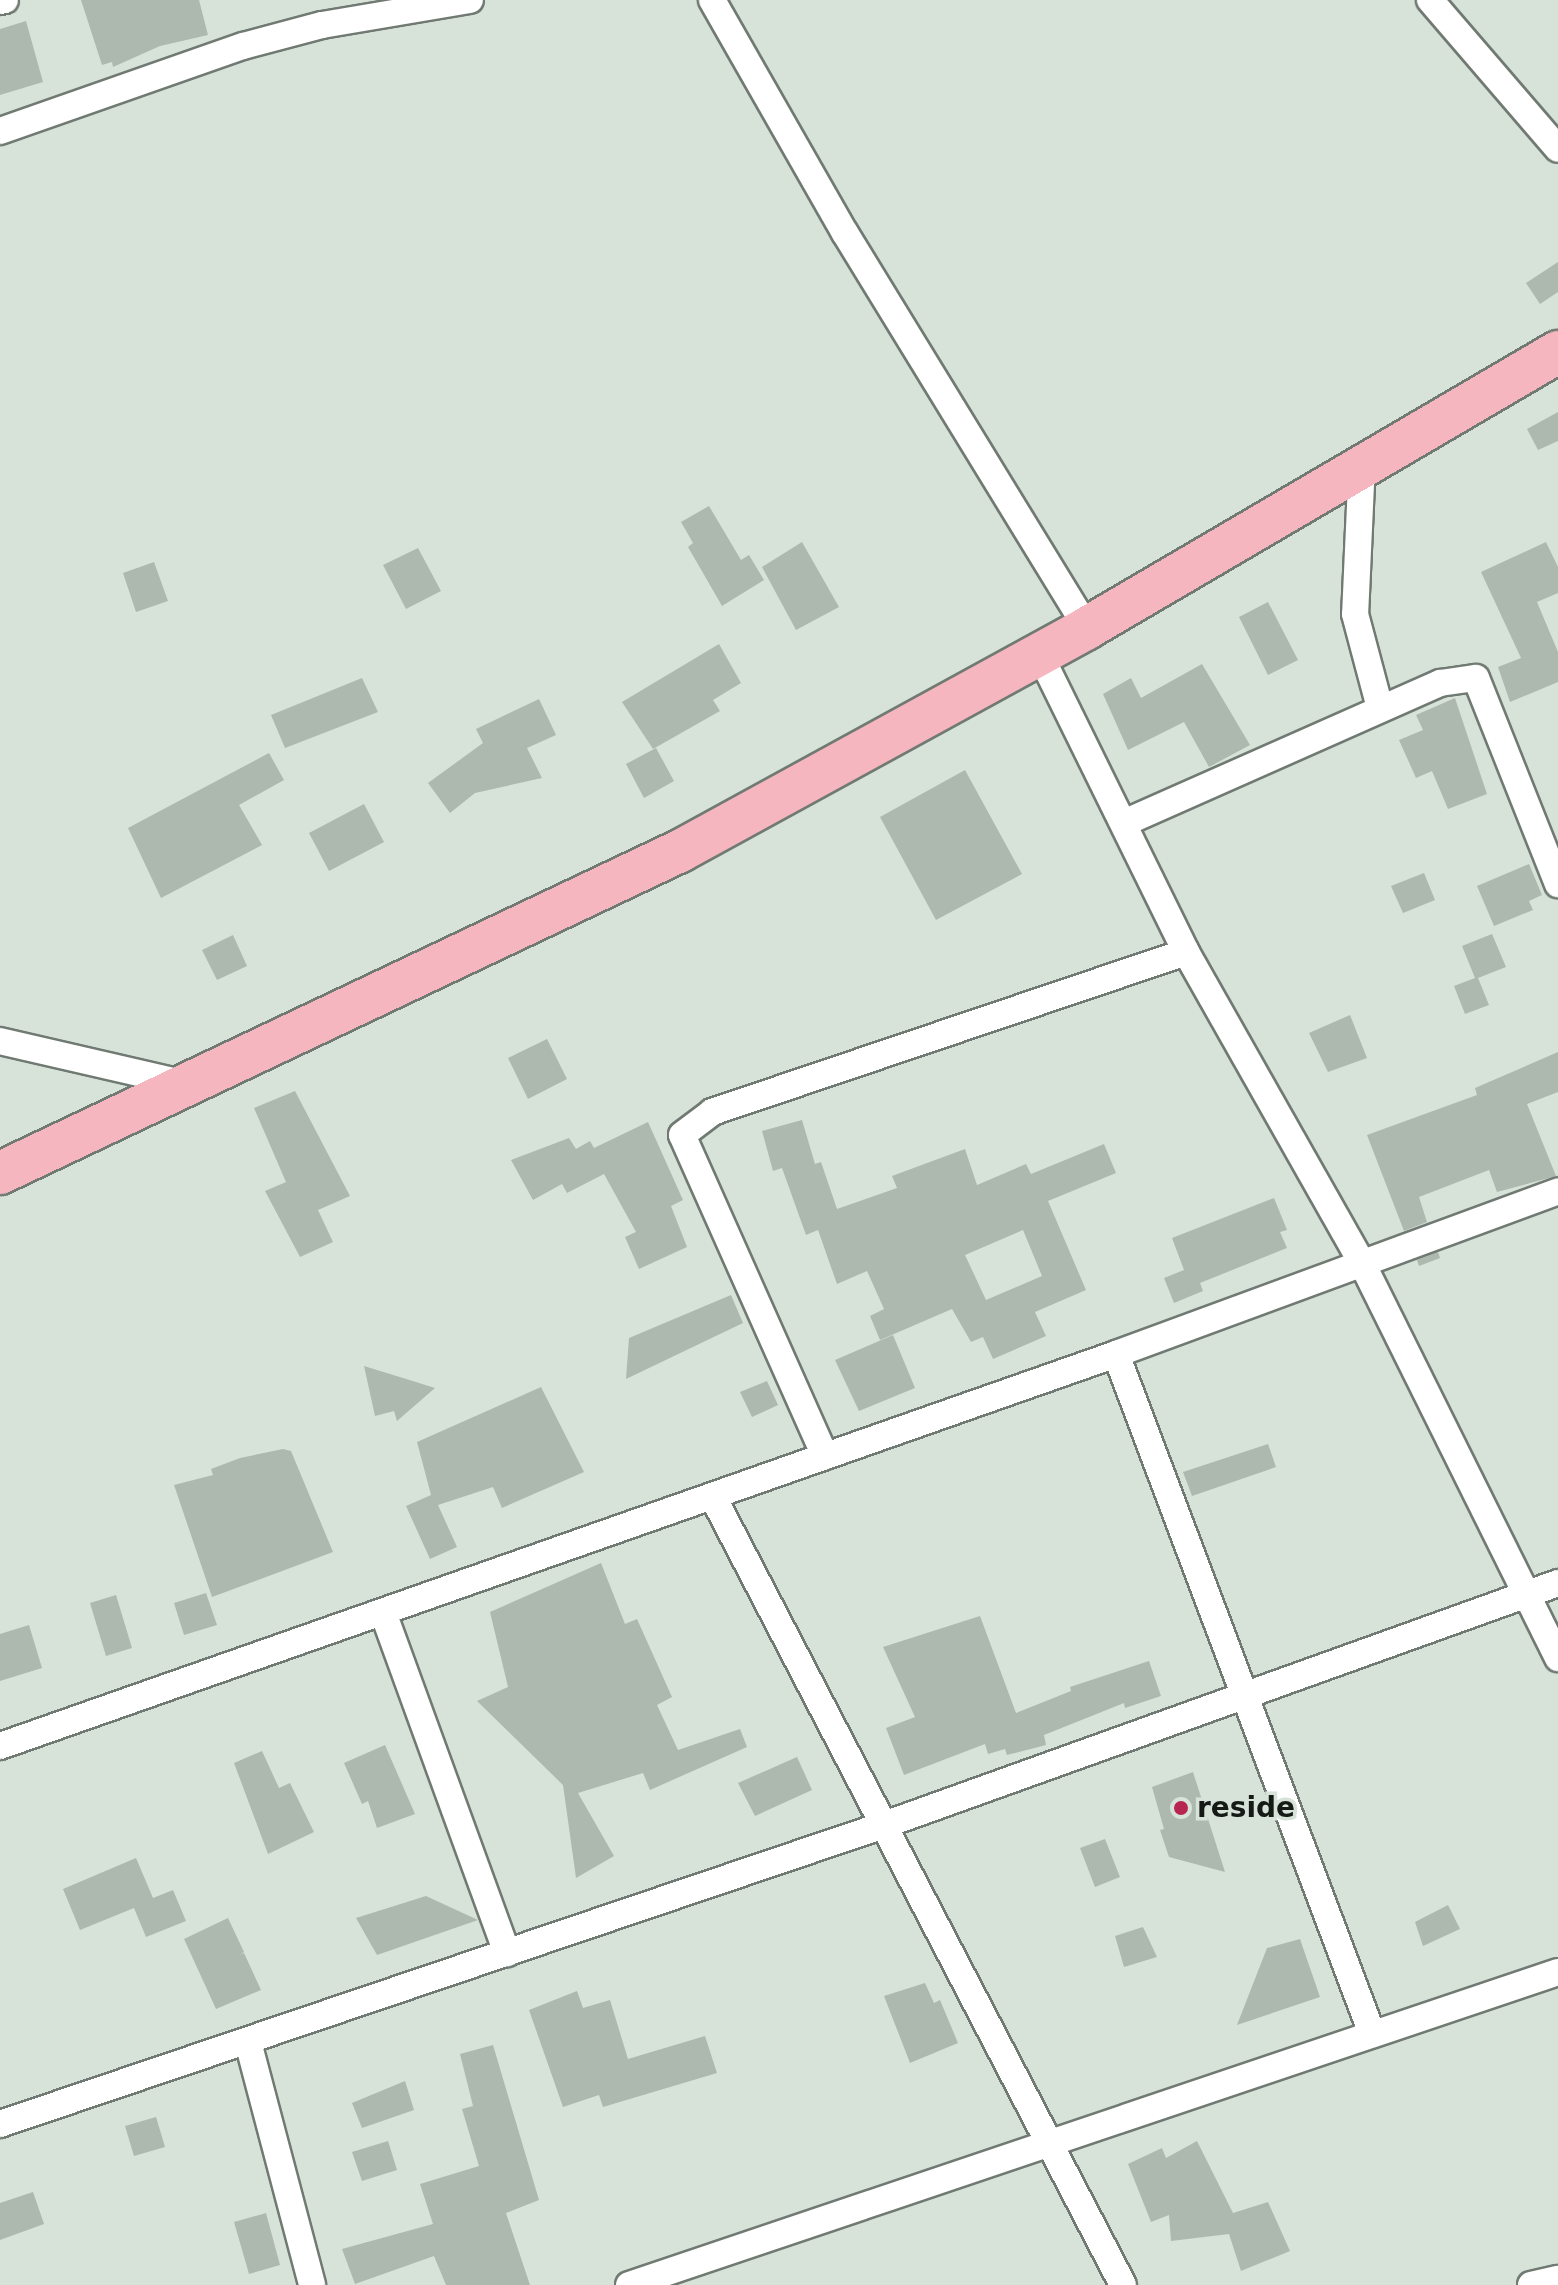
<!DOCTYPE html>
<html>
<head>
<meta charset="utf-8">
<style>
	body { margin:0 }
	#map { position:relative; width:1558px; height:2285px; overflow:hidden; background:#d7e3d9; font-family:"DejaVu Sans",sans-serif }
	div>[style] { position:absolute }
	.building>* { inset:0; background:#adb8af }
	.roads { filter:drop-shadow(2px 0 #707a72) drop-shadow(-2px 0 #707a72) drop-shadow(0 2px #707a72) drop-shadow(0 -2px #707a72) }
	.minor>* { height:26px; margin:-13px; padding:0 13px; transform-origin:13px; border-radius:13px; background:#fff }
	.trunk>* { height:42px; margin:-21px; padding:0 21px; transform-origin:21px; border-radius:21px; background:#f6b6bf }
	.dots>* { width:22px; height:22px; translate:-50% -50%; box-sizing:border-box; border:4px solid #d7e3d9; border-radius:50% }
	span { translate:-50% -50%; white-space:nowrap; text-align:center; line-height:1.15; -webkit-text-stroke:7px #d7e3d9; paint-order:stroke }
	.poi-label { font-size:28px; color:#161a17; font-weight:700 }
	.left { translate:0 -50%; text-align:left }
</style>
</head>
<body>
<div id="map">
	<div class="building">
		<i style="clip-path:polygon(81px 0,199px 0,208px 35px,160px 46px,113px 67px,112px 62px,102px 65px)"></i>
		<i style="clip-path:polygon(26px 21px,43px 82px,0 95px,0 29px)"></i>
		<i style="clip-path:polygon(1558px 262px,1558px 292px,1540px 304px,1526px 283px)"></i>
		<i style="clip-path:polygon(1558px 412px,1558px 441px,1538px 450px,1527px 429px)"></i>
		<i style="clip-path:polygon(709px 506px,741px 560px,749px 555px,764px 580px,722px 606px,688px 547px,693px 543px,681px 522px)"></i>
		<i style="clip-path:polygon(802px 542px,839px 607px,796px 630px,762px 567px)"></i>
		<i style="clip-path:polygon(1546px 542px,1558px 567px,1558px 593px,1537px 602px,1558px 652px,1558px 682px,1510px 702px,1498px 667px,1521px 658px,1481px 572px)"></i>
		<i style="clip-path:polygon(418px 548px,441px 591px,406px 609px,383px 565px)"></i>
		<i style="clip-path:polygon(154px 562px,168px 601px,136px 612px,123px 573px)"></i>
		<i style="clip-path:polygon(1268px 602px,1298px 660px,1268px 675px,1239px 617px)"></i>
		<i style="clip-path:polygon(719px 644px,741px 683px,713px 700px,720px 711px,653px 749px,622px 702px)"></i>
		<i style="clip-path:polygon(1202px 664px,1250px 745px,1209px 767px,1184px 722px,1128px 750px,1103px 694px,1131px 678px,1141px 698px)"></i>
		<i style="clip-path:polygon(362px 678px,378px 712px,285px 748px,271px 715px)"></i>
		<i style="clip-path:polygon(1455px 698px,1487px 794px,1448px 809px,1432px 771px,1416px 778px,1399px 740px,1423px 730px,1416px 715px)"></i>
		<i style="clip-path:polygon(539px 699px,556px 735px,527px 748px,542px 778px,475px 793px,450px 813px,428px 783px,483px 743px,476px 729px)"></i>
		<i style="clip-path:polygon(656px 748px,674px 781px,644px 798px,626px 764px)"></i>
		<i style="clip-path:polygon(269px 753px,284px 780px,239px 805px,262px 845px,161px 898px,128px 828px)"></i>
		<i style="clip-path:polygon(965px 770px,1022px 874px,936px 920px,880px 817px)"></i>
		<i style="clip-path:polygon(364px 804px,384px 842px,329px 871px,309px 833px)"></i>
		<i style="clip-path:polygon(1529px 864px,1542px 895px,1529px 901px,1533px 910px,1494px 926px,1477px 886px)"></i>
		<i style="clip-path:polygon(1424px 873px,1435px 900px,1403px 913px,1391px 886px)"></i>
		<i style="clip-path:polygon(1492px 934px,1506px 967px,1478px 978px,1489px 1005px,1465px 1014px,1454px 986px,1475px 978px,1462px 946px)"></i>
		<i style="clip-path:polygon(233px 935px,247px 966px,217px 980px,202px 950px)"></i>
		<i style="clip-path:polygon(1350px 1015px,1367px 1058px,1328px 1072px,1309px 1033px)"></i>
		<i style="clip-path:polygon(547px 1039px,567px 1079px,528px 1099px,508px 1058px)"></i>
		<i style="clip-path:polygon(1558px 1052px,1558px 1092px,1527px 1104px,1556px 1176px,1497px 1192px,1489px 1170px,1419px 1197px,1427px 1222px,1404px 1231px,1367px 1135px,1477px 1095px,1475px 1088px)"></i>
		<i style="clip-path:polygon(295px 1091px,350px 1196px,318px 1210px,333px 1242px,300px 1257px,265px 1191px,286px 1182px,254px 1108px)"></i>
		<i style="clip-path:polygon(evenodd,802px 1120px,815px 1164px,821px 1162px,837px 1209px,897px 1188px,892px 1176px,965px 1149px,977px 1185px,1026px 1164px,1031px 1174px,1104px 1144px,1116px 1173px,1048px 1201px,1086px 1290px,1035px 1312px,1046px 1336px,993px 1359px,983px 1337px,971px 1342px,952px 1309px,880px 1340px,870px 1316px,884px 1309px,867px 1271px,837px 1284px,818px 1230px,806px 1235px,782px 1168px,773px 1171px,762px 1131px,802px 1120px,1023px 1230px,1042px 1276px,986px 1300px,965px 1255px,1023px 1230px)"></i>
		<i style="clip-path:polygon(648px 1122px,683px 1200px,671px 1206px,687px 1247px,639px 1269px,625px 1237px,636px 1232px,604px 1174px,567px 1193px,562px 1184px,533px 1200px,511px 1160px,569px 1138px,576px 1149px,590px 1141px,594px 1148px)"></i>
		<i style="clip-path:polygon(1274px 1198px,1287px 1230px,1280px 1232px,1287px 1248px,1200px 1283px,1203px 1291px,1174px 1303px,1164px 1278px,1184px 1270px,1172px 1238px)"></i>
		<i style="clip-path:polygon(1438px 1252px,1440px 1258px,1419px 1266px,1417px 1260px)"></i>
		<i style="clip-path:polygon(731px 1295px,743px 1323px,626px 1379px,629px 1338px)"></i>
		<i style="clip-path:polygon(893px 1335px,915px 1388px,859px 1411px,835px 1360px)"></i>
		<i style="clip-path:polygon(364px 1366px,403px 1378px,435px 1388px,397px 1421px,394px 1411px,375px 1416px)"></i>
		<i style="clip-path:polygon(767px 1381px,778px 1405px,752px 1417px,740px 1392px)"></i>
		<i style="clip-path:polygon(541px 1387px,584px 1472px,502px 1508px,493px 1487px,438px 1505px,457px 1547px,430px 1559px,406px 1506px,431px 1495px,417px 1442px)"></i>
		<i style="clip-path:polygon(1268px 1444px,1276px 1467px,1192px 1496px,1183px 1472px)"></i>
		<i style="clip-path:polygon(283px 1449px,291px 1451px,333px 1552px,212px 1597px,174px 1485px,213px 1475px,211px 1469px,240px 1458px)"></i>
		<i style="clip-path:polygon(601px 1563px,625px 1624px,637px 1619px,672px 1697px,657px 1705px,678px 1750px,740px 1729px,747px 1747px,650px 1790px,643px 1773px,578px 1793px,614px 1856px,576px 1878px,563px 1785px,477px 1701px,508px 1687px,490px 1612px)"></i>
		<i style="clip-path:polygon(206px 1593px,217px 1625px,184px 1635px,174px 1603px)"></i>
		<i style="clip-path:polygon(116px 1595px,132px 1648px,106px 1656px,90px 1603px)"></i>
		<i style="clip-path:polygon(980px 1616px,1016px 1713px,1071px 1691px,1070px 1687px,1149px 1661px,1161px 1696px,1125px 1708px,1124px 1703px,1044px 1735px,1046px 1745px,1007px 1755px,1005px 1749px,988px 1754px,985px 1744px,904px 1775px,886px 1728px,915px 1717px,883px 1647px)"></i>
		<i style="clip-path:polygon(29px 1625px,42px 1668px,0 1681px,0 1634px)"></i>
		<i style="clip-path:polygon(385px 1745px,415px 1814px,377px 1828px,368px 1801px,362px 1804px,344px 1763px)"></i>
		<i style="clip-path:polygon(262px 1751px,279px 1788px,290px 1783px,314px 1832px,268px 1854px,234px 1763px)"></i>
		<i style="clip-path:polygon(797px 1757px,812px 1790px,755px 1816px,738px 1783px)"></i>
		<i style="clip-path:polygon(1193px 1772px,1225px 1872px,1169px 1857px,1160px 1830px,1164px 1829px,1152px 1787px)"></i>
		<i style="clip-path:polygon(1105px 1839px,1120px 1877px,1095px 1887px,1080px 1848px)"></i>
		<i style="clip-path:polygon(136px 1858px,153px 1898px,173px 1890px,186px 1921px,146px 1937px,134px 1908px,80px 1930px,63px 1889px)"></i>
		<i style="clip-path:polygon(426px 1896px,478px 1920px,377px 1955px,356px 1918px)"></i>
		<i style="clip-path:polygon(1448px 1905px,1460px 1929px,1423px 1946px,1415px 1922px)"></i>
		<i style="clip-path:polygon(228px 1918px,244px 1952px,240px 1955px,244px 1953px,261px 1990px,216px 2009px,184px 1939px)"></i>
		<i style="clip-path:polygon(1143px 1927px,1157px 1957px,1124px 1967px,1115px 1936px)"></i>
		<i style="clip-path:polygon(1300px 1939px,1320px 1997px,1237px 2025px,1267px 1948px)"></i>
		<i style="clip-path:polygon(925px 1983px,934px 2003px,940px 2000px,958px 2043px,910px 2063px,884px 1996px)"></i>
		<i style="clip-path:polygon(577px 1991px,583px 2008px,610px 2000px,628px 2059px,705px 2036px,717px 2073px,603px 2107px,599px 2095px,563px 2107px,529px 2010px)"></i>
		<i style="clip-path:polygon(493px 2045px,539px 2200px,506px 2213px,530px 2285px,446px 2285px,434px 2256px,355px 2284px,342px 2249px,433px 2224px,420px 2184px,479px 2166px,462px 2109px,473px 2106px,460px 2054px)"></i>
		<i style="clip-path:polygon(405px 2081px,414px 2110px,362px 2128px,352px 2103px)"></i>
		<i style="clip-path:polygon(156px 2117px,165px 2147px,134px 2156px,125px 2126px)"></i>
		<i style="clip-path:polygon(388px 2141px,397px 2170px,362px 2181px,352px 2152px)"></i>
		<i style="clip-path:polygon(1197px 2141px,1233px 2213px,1268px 2202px,1290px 2251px,1241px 2271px,1229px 2234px,1171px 2241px,1169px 2215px,1151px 2222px,1128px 2164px,1162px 2148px,1166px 2158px)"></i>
		<i style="clip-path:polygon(33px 2192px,44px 2224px,0 2240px,0 2203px)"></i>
		<i style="clip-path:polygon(266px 2213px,280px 2265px,249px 2274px,234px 2222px)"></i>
	</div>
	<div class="roads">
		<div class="minor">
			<i style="left:712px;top:0;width:268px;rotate:60.3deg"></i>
			<i style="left:845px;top:233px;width:463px;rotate:58.5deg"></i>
			<i style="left:1430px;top:0;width:196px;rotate:49.3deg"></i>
			<i style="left:0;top:1px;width:5px;rotate:-11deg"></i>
			<i style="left:0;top:131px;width:257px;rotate:-19.3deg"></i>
			<i style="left:243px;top:46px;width:82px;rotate:-14.9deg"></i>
			<i style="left:322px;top:25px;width:150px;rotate:-9.6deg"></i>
			<i style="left:1362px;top:462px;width:152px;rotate:92.6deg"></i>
			<i style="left:1355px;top:614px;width:97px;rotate:75.1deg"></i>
			<i style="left:1039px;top:653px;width:333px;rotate:63.8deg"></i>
			<i style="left:1186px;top:952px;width:360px;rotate:60.5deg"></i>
			<i style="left:1363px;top:1265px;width:439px;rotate:63.6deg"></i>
			<i style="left:1124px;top:823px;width:346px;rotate:-23.9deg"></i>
			<i style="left:1440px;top:683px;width:36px;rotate:-8deg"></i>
			<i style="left:1476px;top:678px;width:222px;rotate:68.3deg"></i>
			<i style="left:0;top:1041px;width:191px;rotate:13deg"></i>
			<i style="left:1116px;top:1354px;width:723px;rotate:69.36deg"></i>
			<i style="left:825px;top:1456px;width:351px;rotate:-114deg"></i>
			<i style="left:682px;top:1135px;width:38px;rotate:-37deg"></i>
			<i style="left:712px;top:1112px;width:500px;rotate:-18.65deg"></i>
			<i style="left:713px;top:1497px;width:888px;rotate:62.51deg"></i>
			<i style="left:384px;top:1615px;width:360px;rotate:70deg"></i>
			<i style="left:0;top:1746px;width:1183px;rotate:-19.35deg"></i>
			<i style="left:1116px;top:1354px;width:471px;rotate:-20.2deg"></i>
			<i style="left:248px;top:2042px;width:251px;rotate:75.2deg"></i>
			<i style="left:0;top:2124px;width:933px;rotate:-18.69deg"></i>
			<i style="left:884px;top:1825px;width:716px;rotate:-19.75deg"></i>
			<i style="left:629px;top:2285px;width:980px;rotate:-18.62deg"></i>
			<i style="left:1531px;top:2285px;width:28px;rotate:-13deg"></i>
		</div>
		<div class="trunk">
			<i style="left:0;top:1173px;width:752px;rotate:-25.34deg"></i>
			<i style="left:680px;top:851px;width:464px;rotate:-28.7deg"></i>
			<i style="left:1087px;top:628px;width:546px;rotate:-30.37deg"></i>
		</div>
	</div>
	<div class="dots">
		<i style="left:1181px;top:1808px;background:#b62651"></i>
	</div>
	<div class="poi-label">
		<span class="left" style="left:1197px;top:1808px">reside</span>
	</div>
</div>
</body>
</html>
